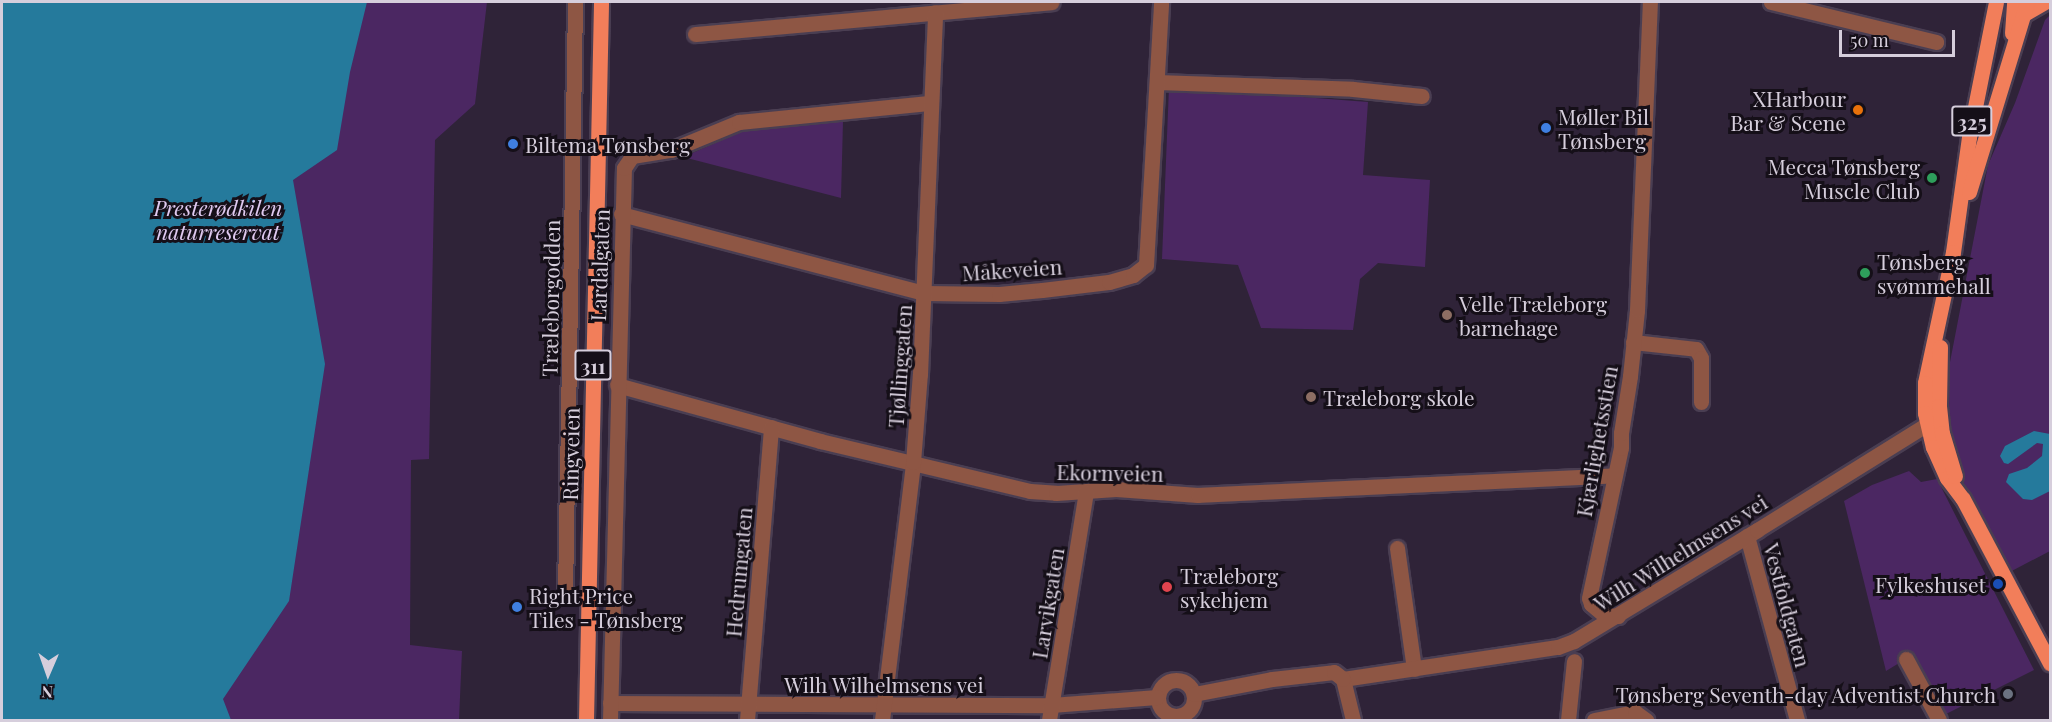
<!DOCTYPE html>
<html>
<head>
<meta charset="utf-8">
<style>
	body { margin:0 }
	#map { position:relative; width:2052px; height:722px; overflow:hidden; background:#2f2338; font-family:"Playfair Display",serif }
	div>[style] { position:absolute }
	.green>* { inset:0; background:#4b2762 }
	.water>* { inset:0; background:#257a9c }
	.roads { filter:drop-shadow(2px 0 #4a3e52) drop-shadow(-2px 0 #4a3e52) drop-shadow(0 2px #4a3e52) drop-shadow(0 -2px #4a3e52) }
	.minor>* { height:15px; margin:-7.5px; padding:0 7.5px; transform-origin:7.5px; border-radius:7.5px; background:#8e5644 }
	.minor>.ring { margin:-7.5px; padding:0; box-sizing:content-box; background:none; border:15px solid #8e5644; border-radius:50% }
	.major>* { height:15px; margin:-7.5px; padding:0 7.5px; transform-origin:7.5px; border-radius:7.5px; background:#f27e5a }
	.dots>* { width:16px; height:16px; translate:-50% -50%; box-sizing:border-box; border:3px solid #150f18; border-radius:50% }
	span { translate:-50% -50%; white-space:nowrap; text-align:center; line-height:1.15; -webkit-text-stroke:6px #150f18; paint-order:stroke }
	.shield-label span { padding:2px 4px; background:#150f18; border:2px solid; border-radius:4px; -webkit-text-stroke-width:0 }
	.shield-label { font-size:20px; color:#d6cedc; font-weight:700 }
	.poi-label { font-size:21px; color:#d6cedc }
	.right { translate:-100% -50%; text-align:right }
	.left { translate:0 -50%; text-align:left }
	.park-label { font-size:21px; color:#e0caf1; font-style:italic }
	.street-label { font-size:21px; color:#d6cedc }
	.frame { position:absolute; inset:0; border:3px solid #d6cedc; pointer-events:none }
	.north { position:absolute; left:18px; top:644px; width:60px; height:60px; -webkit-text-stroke:4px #150f18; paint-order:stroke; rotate:182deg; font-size:16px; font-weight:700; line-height:24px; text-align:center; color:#d6cedc }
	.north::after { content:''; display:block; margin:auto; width:21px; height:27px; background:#d6cedc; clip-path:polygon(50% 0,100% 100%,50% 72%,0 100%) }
	.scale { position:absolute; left:1839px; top:30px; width:116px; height:27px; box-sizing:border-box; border:3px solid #d6cedc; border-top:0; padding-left:8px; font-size:18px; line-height:21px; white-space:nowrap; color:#d6cedc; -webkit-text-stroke:4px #150f18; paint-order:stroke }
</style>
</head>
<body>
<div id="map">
	<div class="green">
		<i style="clip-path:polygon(2px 2px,487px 2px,475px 104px,435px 140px,429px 459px,411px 460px,410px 645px,462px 651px,459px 720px,2px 720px)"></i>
		<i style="clip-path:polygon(2050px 15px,2050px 551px,2006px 574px,1955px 470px,1940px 414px,1988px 165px,2015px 103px,2045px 20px)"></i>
		<i style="clip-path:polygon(1169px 87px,1368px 102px,1363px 175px,1430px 180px,1425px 267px,1378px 263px,1360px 279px,1353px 330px,1261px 328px,1238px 265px,1162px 259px)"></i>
		<i style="clip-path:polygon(843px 121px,841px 198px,683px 157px,743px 131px)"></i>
		<i style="clip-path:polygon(1909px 471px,1921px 482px,1937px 479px,2034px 670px,1944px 715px,1909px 657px,1886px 671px,1844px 501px,1872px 485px)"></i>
	</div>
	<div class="water">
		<i style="clip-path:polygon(2px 2px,367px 2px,350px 72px,337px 150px,293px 180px,325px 364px,289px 601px,223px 699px,231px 720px,2px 720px)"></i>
		<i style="clip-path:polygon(2034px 431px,2050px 434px,2050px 491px,2032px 500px,2023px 499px,2006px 482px,2009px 474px,2027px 468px,2042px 456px,2043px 444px,2037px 443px,2008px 464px,2004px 463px,2000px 456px,2005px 446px)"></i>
	</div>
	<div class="roads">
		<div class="minor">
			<i style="left:1771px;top:2px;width:170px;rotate:13.6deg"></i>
			<i style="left:695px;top:34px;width:358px;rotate:-5.1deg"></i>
			<i style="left:1157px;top:82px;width:196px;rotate:2deg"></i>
			<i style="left:1353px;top:89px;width:69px;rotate:5.8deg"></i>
			<i style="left:621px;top:214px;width:314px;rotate:14.6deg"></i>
			<i style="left:925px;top:293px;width:74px;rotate:0.8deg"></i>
			<i style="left:999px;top:294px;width:43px;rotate:-5.3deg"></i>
			<i style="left:1042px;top:290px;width:67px;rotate:-6.8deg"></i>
			<i style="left:1109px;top:282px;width:25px;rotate:-16deg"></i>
			<i style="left:1133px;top:275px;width:16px;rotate:-38deg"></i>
			<i style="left:1146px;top:265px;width:263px;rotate:-86.7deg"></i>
			<i style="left:1633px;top:342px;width:63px;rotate:6.3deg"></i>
			<i style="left:1696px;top:349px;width:10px;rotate:61deg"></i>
			<i style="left:1701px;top:358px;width:44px;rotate:90deg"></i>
			<i style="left:617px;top:385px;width:211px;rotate:15.4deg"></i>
			<i style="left:820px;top:441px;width:216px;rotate:13.4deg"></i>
			<i style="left:1030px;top:491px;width:26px;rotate:4deg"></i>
			<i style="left:1056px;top:493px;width:60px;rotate:-3.8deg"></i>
			<i style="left:1116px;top:489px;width:82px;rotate:4.2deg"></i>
			<i style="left:1198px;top:495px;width:417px;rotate:-2.7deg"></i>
			<i style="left:1747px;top:536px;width:191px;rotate:74.8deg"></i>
			<i style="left:1397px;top:548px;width:122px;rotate:82deg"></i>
			<i style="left:565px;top:594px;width:592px;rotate:-89.03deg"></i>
			<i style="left:1618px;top:616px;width:14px;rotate:-176deg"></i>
			<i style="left:1604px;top:615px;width:17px;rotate:-140deg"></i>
			<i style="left:1591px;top:604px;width:6px;rotate:-108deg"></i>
			<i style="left:1589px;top:598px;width:153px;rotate:-78deg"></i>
			<i style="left:1621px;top:448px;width:15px;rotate:-90deg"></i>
			<i style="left:1621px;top:433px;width:58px;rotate:-81deg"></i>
			<i style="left:1630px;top:376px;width:66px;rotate:-83.9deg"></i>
			<i style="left:1637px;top:310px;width:308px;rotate:-87.6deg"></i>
			<i style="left:1906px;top:659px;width:69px;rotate:61.6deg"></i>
			<i style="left:1343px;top:679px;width:217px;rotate:-8.5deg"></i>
			<i style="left:1558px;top:647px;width:17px;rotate:-21deg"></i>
			<i style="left:1574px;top:641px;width:214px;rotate:-31.2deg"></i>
			<i style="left:1757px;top:530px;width:200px;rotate:-31.9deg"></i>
			<i style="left:1927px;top:424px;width:11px;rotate:-49deg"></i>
			<i style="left:1343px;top:679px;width:42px;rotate:76.3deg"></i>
			<i class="ring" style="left:1158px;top:680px;width:21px;height:21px"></i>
			<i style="left:1194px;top:694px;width:79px;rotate:-10.9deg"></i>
			<i style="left:1272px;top:679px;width:62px;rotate:-6.4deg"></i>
			<i style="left:1334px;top:672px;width:11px;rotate:38deg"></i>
			<i style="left:610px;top:703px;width:441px;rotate:0.3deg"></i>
			<i style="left:1051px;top:705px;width:106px;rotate:-4.3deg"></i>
			<i style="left:610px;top:720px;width:552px;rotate:-88.55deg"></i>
			<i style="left:624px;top:168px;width:14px;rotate:-56deg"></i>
			<i style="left:632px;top:156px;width:39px;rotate:-9deg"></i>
			<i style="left:671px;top:150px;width:74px;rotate:-22.4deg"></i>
			<i style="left:739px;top:122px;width:193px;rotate:-5.7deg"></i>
			<i style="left:747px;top:720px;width:294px;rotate:-85.3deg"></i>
			<i style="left:882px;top:720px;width:260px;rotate:-83.1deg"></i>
			<i style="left:913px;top:462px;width:88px;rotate:-85.5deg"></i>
			<i style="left:920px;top:374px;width:362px;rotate:-87.6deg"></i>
			<i style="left:1049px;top:720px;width:231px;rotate:-80.8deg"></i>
			<i style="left:1568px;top:720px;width:59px;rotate:-84.2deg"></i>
			<i style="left:1594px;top:720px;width:42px;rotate:-11deg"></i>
			<i style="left:1635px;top:712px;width:14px;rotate:36deg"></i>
		</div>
		<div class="major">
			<i style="left:1996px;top:2px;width:138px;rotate:101.3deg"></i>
			<i style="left:1969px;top:137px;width:116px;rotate:97.9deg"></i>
			<i style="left:1953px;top:252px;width:134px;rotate:102.1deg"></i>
			<i style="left:1925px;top:383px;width:30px;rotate:90deg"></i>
			<i style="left:1925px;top:413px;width:35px;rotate:77deg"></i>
			<i style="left:1933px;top:447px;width:34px;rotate:66deg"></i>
			<i style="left:1947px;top:478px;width:26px;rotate:53deg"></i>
			<i style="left:1963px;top:499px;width:186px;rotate:62.1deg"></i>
			<i style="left:2024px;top:14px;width:24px;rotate:-30deg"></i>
			<i style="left:2012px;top:33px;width:31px;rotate:-86deg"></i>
			<i style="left:1969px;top:192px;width:199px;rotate:-73deg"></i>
			<i style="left:1940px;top:347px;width:59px;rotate:91deg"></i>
			<i style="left:1939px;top:406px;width:27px;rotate:84deg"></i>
			<i style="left:1942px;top:433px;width:45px;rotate:73.2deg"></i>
			<i style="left:586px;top:720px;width:718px;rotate:-88.8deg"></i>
		</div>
	</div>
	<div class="dots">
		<i style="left:1858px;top:110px;background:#e8710a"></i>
		<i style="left:1546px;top:128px;background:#3f7fe0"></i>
		<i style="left:513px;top:144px;background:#3f7fe0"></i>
		<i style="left:1932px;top:178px;background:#2e9e5b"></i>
		<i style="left:1865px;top:273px;background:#2e9e5b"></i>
		<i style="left:1447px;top:315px;background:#8d6e63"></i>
		<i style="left:1311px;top:397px;background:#8d6e63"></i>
		<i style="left:1998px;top:584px;background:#1a4fb4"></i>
		<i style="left:1167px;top:587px;background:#e0444e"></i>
		<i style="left:517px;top:607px;background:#3f7fe0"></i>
		<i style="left:2008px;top:694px;background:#6b7280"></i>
	</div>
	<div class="shield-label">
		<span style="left:1972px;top:121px">325</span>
		<span style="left:593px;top:365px">311</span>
	</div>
	<div class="poi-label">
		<span class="right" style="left:1846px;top:110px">XHarbour<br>Bar &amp; Scene</span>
		<span class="left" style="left:1558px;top:128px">Møller Bil<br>Tønsberg</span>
		<span class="left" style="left:525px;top:144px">Biltema Tønsberg</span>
		<span class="right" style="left:1920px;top:178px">Mecca Tønsberg<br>Muscle Club</span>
		<span class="left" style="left:1877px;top:273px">Tønsberg<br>svømmehall</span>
		<span class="left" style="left:1459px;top:315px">Velle Træleborg<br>barnehage</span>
		<span class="left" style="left:1323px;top:397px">Træleborg skole</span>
		<span class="left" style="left:1180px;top:587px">Træleborg<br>sykehjem</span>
		<span class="right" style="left:1986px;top:584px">Fylkeshuset</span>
		<span class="left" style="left:529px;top:607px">Right Price<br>Tiles - Tønsberg</span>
		<span class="right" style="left:1996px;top:694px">Tønsberg Seventh-day Adventist Church</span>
	</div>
	<div class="park-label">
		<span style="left:218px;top:219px">Presterødkilen<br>naturreservat</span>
	</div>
	<div class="street-label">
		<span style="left:599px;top:265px;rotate:-88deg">Lardalgaten</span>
		<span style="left:1012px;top:269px;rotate:-4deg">Måkeveien</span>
		<span style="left:550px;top:298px;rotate:-89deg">Træleborgodden</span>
		<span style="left:899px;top:366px;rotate:-86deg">Tjøllinggaten</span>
		<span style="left:1596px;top:441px;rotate:-80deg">Kjærlighetsstien</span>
		<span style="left:570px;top:454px;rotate:-89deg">Ringveien</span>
		<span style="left:1110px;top:472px;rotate:1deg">Ekornveien</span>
		<span style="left:1680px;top:552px;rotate:-32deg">Wilh Wilhelmsens vei</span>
		<span style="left:738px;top:572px;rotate:-85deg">Hedrumgaten</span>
		<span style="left:1047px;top:603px;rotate:-81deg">Larvikgaten</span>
		<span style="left:1788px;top:605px;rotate:75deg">Vestfoldgaten</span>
		<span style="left:884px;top:684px">Wilh Wilhelmsens vei</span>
	</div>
	<div class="frame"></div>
	<div class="north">N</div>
	<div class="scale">50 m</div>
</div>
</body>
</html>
